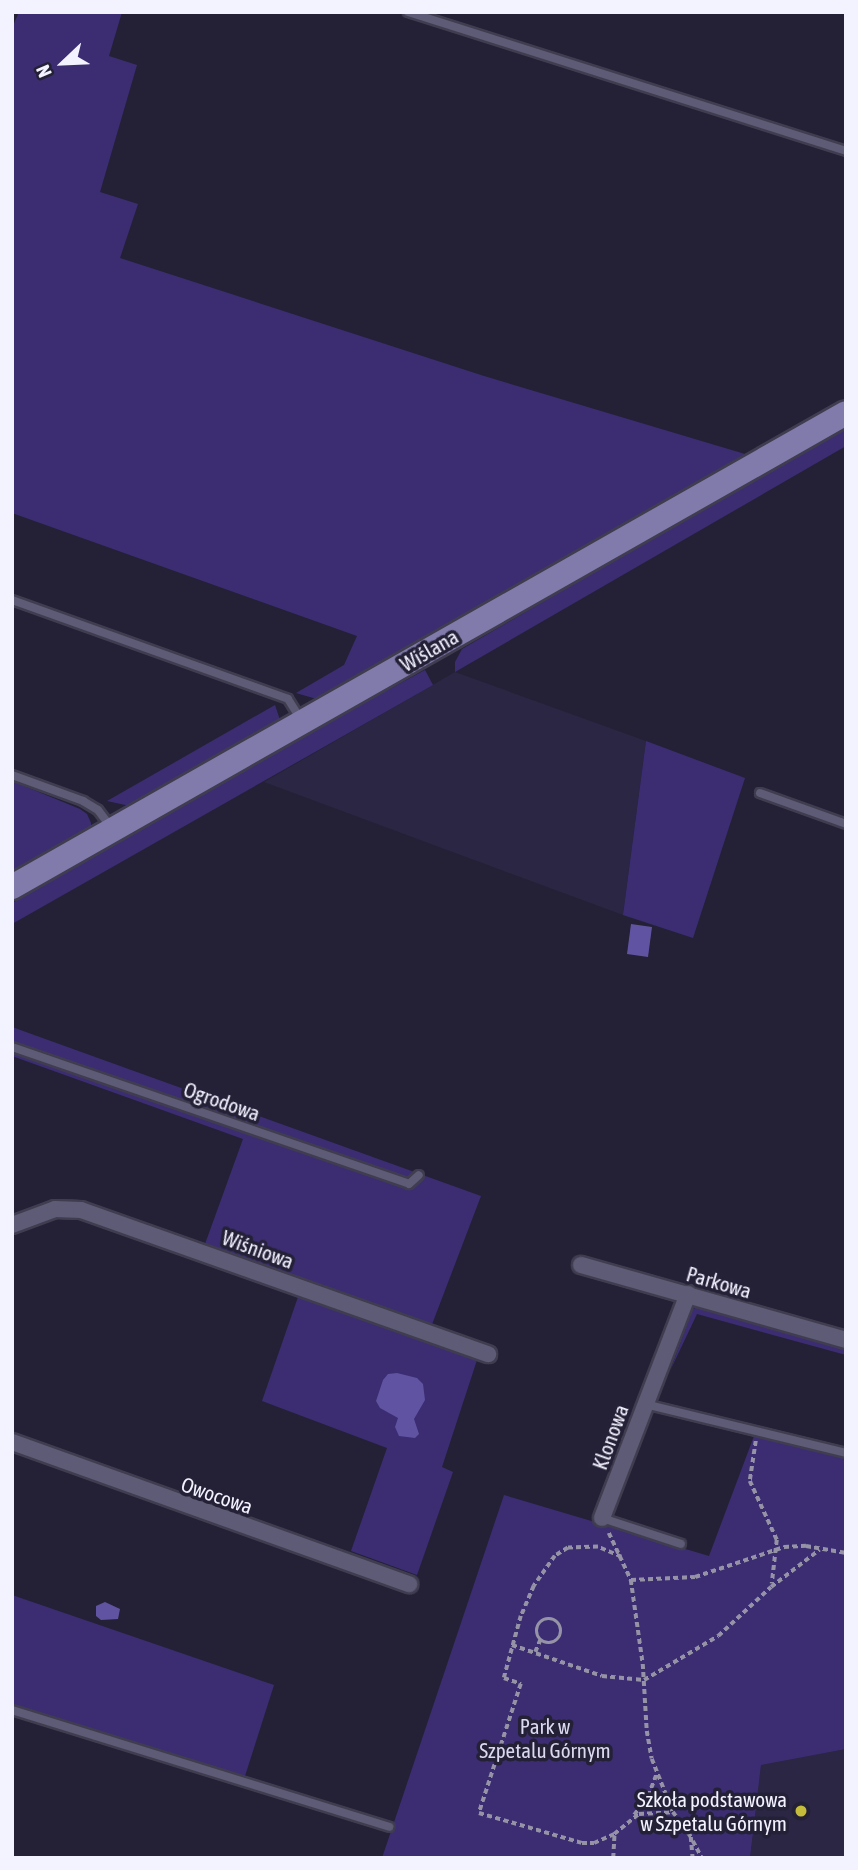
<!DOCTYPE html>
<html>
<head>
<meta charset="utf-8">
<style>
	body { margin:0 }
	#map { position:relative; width:858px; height:1870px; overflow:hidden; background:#242137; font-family:"Asap Condensed",sans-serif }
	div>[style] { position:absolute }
	.built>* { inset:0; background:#2a2643 }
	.green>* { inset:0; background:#3c2d72 }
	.water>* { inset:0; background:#6053a1 }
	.path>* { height:3.5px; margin-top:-1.75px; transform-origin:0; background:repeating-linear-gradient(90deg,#9593a5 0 5px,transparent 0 8.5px) }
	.path>.ring { margin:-1.75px; padding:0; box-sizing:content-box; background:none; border:3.5px solid #9593a5; border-radius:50% }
	.roads { filter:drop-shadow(2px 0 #403d50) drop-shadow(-2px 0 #403d50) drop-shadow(0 2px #403d50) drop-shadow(0 -2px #403d50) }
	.service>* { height:8px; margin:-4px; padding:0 4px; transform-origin:4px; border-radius:4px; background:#5d5b75 }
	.minor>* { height:16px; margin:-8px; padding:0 8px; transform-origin:8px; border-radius:8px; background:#5d5b75 }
	.primary>* { height:24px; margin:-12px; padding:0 12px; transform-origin:12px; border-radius:12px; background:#807bab }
	.dots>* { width:19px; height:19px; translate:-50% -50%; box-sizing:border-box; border:4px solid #242137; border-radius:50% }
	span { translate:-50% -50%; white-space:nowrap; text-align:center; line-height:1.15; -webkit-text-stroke:7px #242137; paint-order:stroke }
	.street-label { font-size:21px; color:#f3f2ff }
	.park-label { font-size:21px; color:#dad9ef }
	.poi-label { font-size:21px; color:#f3f2ff }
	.right { translate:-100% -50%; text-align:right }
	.frame { position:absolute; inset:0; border:14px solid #f3f2ff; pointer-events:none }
	.north { position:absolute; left:28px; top:28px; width:70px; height:70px; -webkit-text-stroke:5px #242137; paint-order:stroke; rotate:247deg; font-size:19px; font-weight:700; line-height:28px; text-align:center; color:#f3f2ff }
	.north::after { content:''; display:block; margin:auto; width:24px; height:32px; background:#f3f2ff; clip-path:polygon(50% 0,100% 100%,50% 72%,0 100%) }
</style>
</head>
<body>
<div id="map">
	<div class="built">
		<i style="clip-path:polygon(455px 672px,646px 741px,623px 915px,264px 782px)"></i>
		<i style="clip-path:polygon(846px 1749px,846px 1858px,750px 1858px,761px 1764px)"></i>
	</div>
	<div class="green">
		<i style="clip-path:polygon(19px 12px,122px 12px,109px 56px,137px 65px,100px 192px,138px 204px,120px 258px,484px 376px,745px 454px,320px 700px,296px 693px,344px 665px,357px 636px,12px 513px,12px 28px)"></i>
		<i style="clip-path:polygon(846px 425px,846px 446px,455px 672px,455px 662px,462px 649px)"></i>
		<i style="clip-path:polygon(425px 670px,433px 685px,12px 924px,12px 903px,285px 745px)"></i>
		<i style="clip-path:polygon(275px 705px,281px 723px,130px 806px,107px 801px)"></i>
		<i style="clip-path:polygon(646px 741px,745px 778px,693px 938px,623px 915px)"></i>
		<i style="clip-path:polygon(12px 781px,80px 809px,87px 814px,91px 823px,91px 831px,12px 875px)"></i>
		<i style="clip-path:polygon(12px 1027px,481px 1196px,431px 1327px,205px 1244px,243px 1139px,12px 1056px)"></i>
		<i style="clip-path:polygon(298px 1297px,477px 1360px,442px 1467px,453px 1472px,417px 1575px,351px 1551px,387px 1448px,262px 1401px)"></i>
		<i style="clip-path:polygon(674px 1306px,675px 1307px,645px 1386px,643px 1384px)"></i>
		<i style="clip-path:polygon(698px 1307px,846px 1350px,846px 1355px,697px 1314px,670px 1371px,693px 1309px)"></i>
		<i style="clip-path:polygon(754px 1436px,846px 1458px,846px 1749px,761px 1765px,750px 1858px,382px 1858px,504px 1495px,709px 1556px)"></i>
		<i style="clip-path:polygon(12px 1595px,274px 1685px,245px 1776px,12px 1706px)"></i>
	</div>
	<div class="water">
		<i style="clip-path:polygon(631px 924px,652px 927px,648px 957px,627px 954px)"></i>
		<i style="clip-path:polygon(397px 1373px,417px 1378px,423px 1384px,425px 1400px,414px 1419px,419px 1434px,415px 1438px,399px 1436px,395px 1427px,398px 1418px,380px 1408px,376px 1401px,383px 1380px,388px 1374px)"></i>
		<i style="clip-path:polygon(105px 1602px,120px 1609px,118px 1619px,101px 1620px,96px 1616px,96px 1606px)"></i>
	</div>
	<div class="path">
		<i style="left:756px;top:1441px;width:40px;rotate:98.5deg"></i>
		<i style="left:750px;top:1481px;width:65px;rotate:65.4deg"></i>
		<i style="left:777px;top:1540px;width:44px;rotate:96.5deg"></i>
		<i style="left:609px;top:1533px;width:52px;rotate:64.9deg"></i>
		<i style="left:631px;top:1580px;width:85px;rotate:81.9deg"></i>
		<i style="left:643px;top:1664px;width:67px;rotate:86.6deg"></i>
		<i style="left:647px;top:1731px;width:28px;rotate:80deg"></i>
		<i style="left:652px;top:1759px;width:57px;rotate:68.4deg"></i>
		<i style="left:673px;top:1812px;width:31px;rotate:54deg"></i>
		<i style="left:691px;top:1837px;width:21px;rotate:85deg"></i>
		<i style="left:621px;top:1557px;width:25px;rotate:-157deg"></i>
		<i style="left:598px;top:1547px;width:30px;rotate:178deg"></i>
		<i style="left:568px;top:1548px;width:15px;rotate:148deg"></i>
		<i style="left:555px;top:1556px;width:37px;rotate:125deg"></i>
		<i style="left:534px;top:1586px;width:33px;rotate:113deg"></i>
		<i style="left:521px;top:1616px;width:64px;rotate:105.3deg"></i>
		<i style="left:504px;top:1678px;width:18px;rotate:19deg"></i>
		<i style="left:521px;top:1684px;width:136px;rotate:108deg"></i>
		<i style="left:479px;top:1813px;width:107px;rotate:16.2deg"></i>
		<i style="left:582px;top:1843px;width:12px"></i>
		<i style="left:594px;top:1843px;width:22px;rotate:-24deg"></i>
		<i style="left:614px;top:1834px;width:32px;rotate:-39deg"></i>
		<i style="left:639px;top:1814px;width:34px;rotate:-3deg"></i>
		<i style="left:631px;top:1580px;width:64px;rotate:-2.7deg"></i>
		<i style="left:695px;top:1577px;width:94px;rotate:-18.6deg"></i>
		<i style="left:784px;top:1547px;width:22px;rotate:-3deg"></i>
		<i style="left:806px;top:1546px;width:41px;rotate:9.9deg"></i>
		<i class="ring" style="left:537px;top:1619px;width:20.5px;height:20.5px"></i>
		<i style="left:512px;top:1645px;width:95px;rotate:19deg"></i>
		<i style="left:602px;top:1676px;width:42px;rotate:5.4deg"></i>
		<i style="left:644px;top:1680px;width:86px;rotate:-30.7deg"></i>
		<i style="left:718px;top:1636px;width:72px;rotate:-42.8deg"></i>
		<i style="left:771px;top:1587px;width:61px;rotate:-37.6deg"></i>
		<i style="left:535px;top:1652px;width:13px;rotate:-67deg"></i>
		<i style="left:634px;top:1815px;width:24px;rotate:-54deg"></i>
		<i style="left:648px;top:1796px;width:25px;rotate:-69deg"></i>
		<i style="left:693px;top:1841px;width:19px;rotate:62deg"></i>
		<i style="left:613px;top:1858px;width:22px;rotate:-87deg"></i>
	</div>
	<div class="roads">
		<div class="service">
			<i style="left:408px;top:12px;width:460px;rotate:17.6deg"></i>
			<i style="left:12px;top:600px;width:293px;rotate:19.7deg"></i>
			<i style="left:288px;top:699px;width:22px;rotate:58deg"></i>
			<i style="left:12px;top:775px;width:76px;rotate:20.1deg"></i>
			<i style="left:83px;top:801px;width:17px;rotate:31deg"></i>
			<i style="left:98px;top:810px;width:21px;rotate:53deg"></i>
			<i style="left:760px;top:793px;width:91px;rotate:19.8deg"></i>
			<i style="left:12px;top:1047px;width:420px;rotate:19deg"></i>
			<i style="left:409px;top:1184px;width:13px;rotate:-42deg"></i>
			<i style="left:645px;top:1404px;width:207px;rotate:13.7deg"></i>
			<i style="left:602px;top:1518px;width:83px;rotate:18.2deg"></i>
			<i style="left:12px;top:1710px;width:395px;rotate:17.2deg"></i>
		</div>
		<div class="minor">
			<i style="left:12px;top:1225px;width:46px;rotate:-20.4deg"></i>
			<i style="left:55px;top:1209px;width:26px;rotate:2deg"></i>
			<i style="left:81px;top:1210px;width:432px;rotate:19.5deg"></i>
			<i style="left:581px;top:1265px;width:275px;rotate:15.8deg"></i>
			<i style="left:12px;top:1442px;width:422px;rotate:19.7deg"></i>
			<i style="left:602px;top:1518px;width:240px;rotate:-69deg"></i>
		</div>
		<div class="primary">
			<i style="left:12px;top:887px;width:959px;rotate:-29.61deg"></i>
		</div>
	</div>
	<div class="dots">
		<i style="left:801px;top:1811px;background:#c6bc3c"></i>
	</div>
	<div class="street-label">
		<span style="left:429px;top:650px;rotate:-30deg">Wiślana</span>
		<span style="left:222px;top:1101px;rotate:19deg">Ogrodowa</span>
		<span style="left:258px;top:1249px;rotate:20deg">Wiśniowa</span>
		<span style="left:719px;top:1282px;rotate:16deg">Parkowa</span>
		<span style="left:610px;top:1437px;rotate:-70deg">Klonowa</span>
		<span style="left:217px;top:1495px;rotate:19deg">Owocowa</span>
	</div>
	<div class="park-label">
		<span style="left:545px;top:1738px">Park w<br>Szpetalu Górnym</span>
	</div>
	<div class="poi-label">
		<span class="right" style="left:787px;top:1811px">Szkoła podstawowa<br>w Szpetalu Górnym</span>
	</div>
	<div class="frame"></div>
	<div class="north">N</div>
</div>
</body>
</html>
